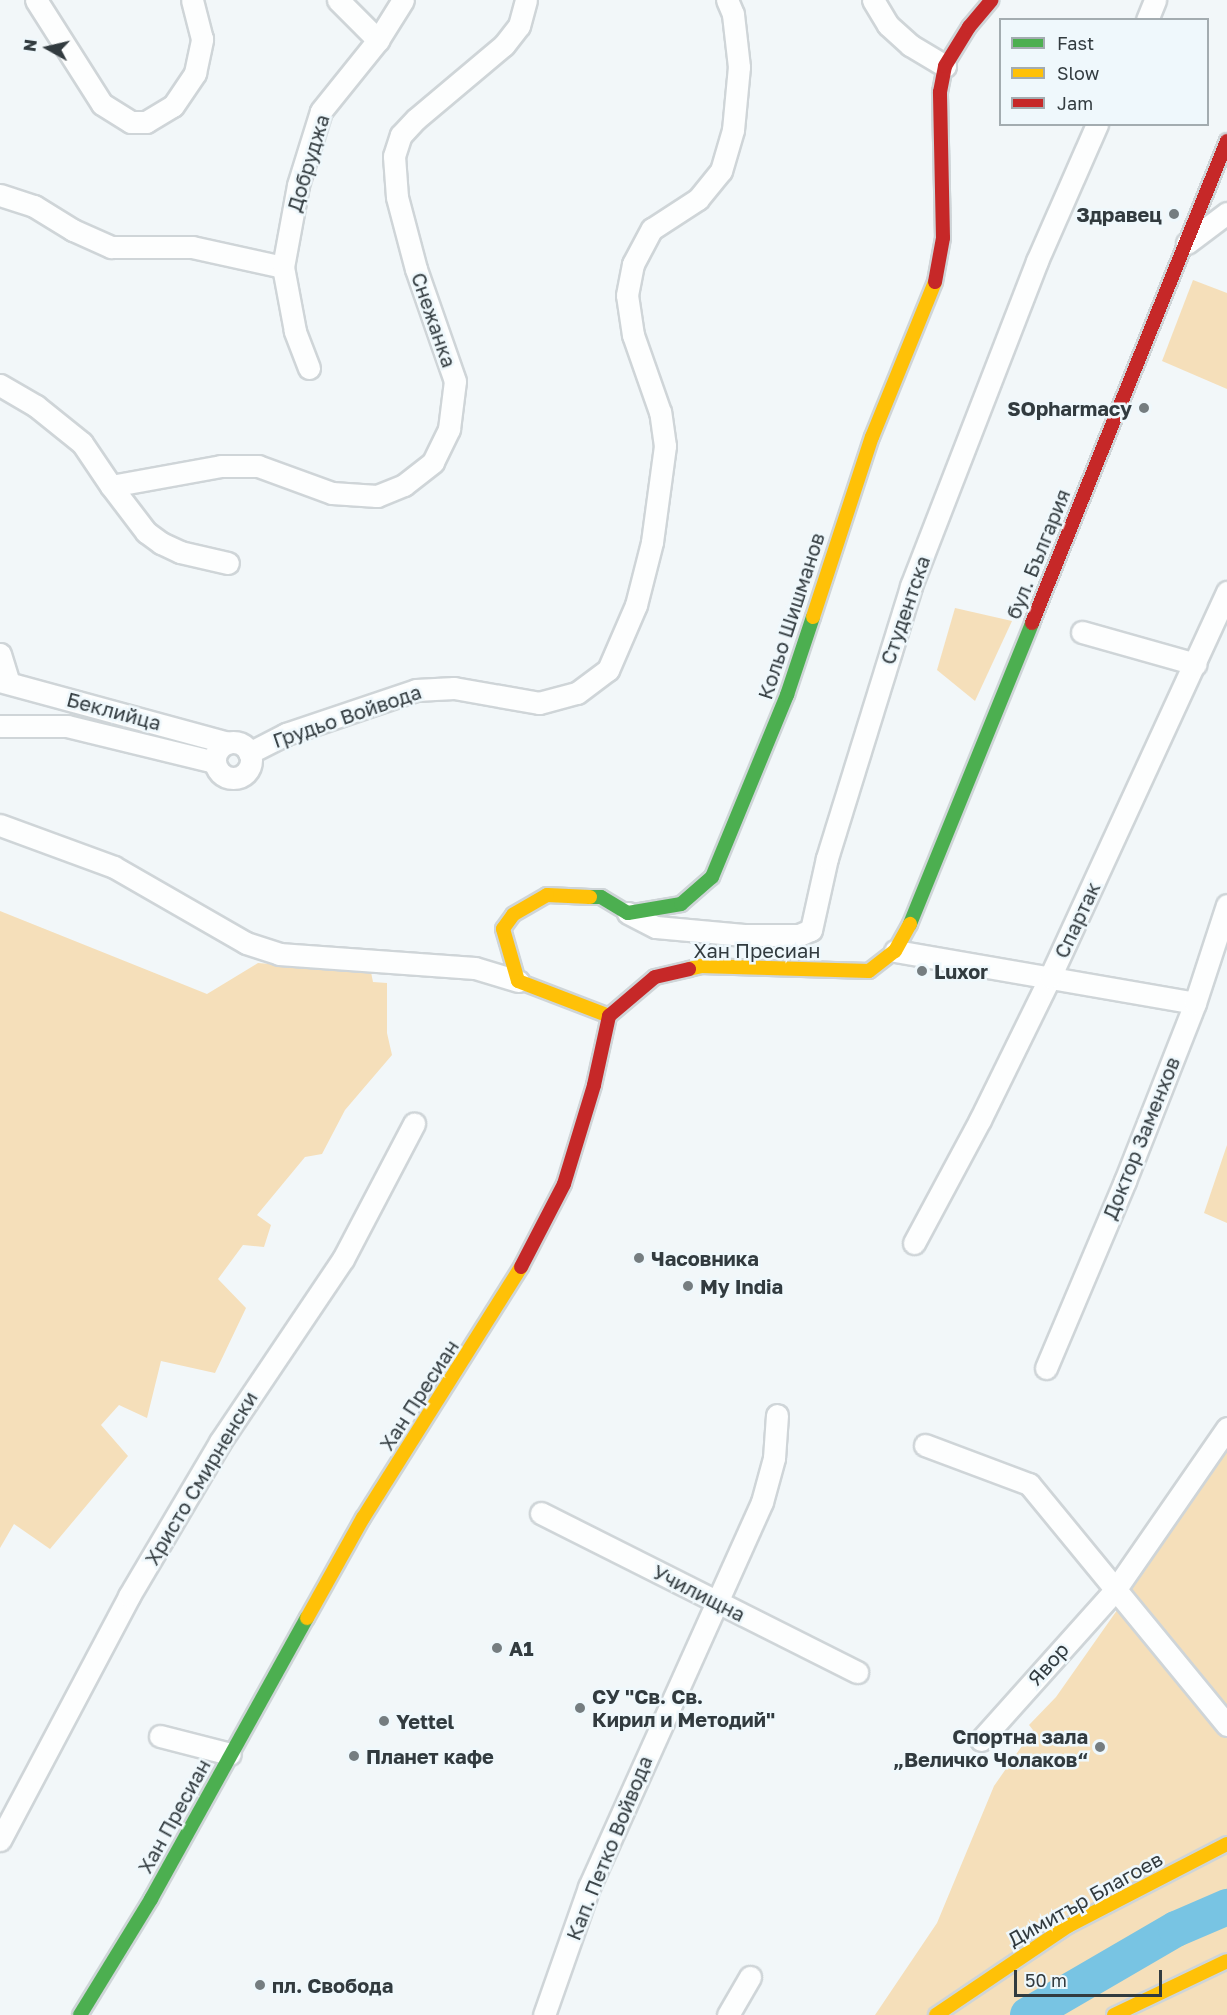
<!DOCTYPE html>
<html>
<head>
<meta charset="utf-8">
<style>
	body { margin:0 }
	#map { position:relative; width:1227px; height:2015px; overflow:hidden; background:#f2f7f9; font-family:"Golos Text",sans-serif }
	div>[style] { position:absolute }
	.green>* { inset:0; background:#f5dfba }
	.river>* { height:36px; margin:-18px; padding:0 18px; transform-origin:18px; border-radius:18px; background:#78c4e3 }
	.roads { filter:drop-shadow(2px 0 #cfd5d8) drop-shadow(-2px 0 #cfd5d8) drop-shadow(0 2px #cfd5d8) drop-shadow(0 -2px #cfd5d8) }
	.street>* { height:21px; margin:-10.5px; padding:0 10.5px; transform-origin:10.5px; border-radius:10.5px; background:#fdfefe }
	.street>.ring { margin:-10.5px; padding:0; box-sizing:content-box; background:none; border:21px solid #fdfefe; border-radius:50% }
	.fast>* { height:14px; margin:-7px; padding:0 7px; transform-origin:7px; border-radius:7px; background:#4caf50 }
	.slow>* { height:14px; margin:-7px; padding:0 7px; transform-origin:7px; border-radius:7px; background:#ffc107 }
	.jam>* { height:14px; margin:-7px; padding:0 7px; transform-origin:7px; border-radius:7px; background:#c62828 }
	.dots>* { width:16px; height:16px; translate:-50% -50%; box-sizing:border-box; border:3px solid #eff8fc; border-radius:50% }
	span { translate:-50% -50%; white-space:nowrap; text-align:center; line-height:1.15; -webkit-text-stroke:5px #eff8fc; paint-order:stroke }
	.street-label { font-size:20px; color:#323b3f }
	.poi-label { font-size:20px; color:#323b3f; font-weight:700 }
	.right { translate:-100% -50%; text-align:right }
	.left { translate:0 -50%; text-align:left }
	.legend { position:absolute; left:999px; top:18px; width:210px; height:108px; box-sizing:border-box; background:#eff8fc; border:2px solid #a3acb0; margin:0; padding:8px 10px; list-style:none; font-size:18px; color:#323b3f }
	.legend li { display:flex; align-items:center; gap:12px; height:30px }
	.legend b { width:30px; border:2px solid #a3acb0 }
	.north { position:absolute; left:18px; top:18px; width:60px; height:60px; -webkit-text-stroke:4px #eff8fc; paint-order:stroke; rotate:278deg; font-size:16px; font-weight:700; line-height:24px; text-align:center; color:#323b3f }
	.north::after { content:''; display:block; margin:auto; width:21px; height:27px; background:#323b3f; clip-path:polygon(50% 0,100% 100%,50% 72%,0 100%) }
	.scale { position:absolute; left:1014px; top:1970px; width:148px; height:27px; box-sizing:border-box; border:3px solid #323b3f; border-top:0; padding-left:8px; font-size:18px; line-height:21px; white-space:nowrap; color:#323b3f; -webkit-text-stroke:4px #eff8fc; paint-order:stroke }
</style>
</head>
<body>
<div id="map">
	<div class="green">
		<i style="clip-path:polygon(1193px 280px,1227px 293px,1227px 389px,1162px 361px)"></i>
		<i style="clip-path:polygon(955px 608px,1012px 621px,975px 701px,937px 670px)"></i>
		<i style="clip-path:polygon(0 911px,207px 994px,258px 963px,371px 972px,373px 982px,387px 983px,387px 1033px,392px 1055px,345px 1110px,322px 1154px,305px 1157px,257px 1215px,271px 1225px,264px 1247px,243px 1245px,218px 1279px,246px 1308px,215px 1373px,161px 1361px,147px 1418px,119px 1405px,101px 1425px,128px 1456px,50px 1549px,14px 1524px,0 1548px)"></i>
		<i style="clip-path:polygon(1227px 1145px,1227px 1223px,1204px 1213px)"></i>
		<i style="clip-path:polygon(1227px 1441px,1227px 2015px,875px 2015px,937px 1923px,994px 1786px,1033px 1730px,1029px 1725px,1056px 1697px,1146px 1569px)"></i>
	</div>
	<div class="river">
		<i style="left:1028px;top:2015px;width:171px;rotate:-30.2deg"></i>
		<i style="left:1176px;top:1929px;width:56px;rotate:-23.3deg"></i>
	</div>
	<div class="roads">
		<div class="street">
			<i style="left:36px;top:0;width:123px;rotate:57.6deg"></i>
			<i style="left:102px;top:104px;width:34px;rotate:32deg"></i>
			<i style="left:131px;top:122px;width:15px"></i>
			<i style="left:146px;top:122px;width:31px;rotate:-31deg"></i>
			<i style="left:173px;top:106px;width:40px;rotate:-56deg"></i>
			<i style="left:195px;top:73px;width:35px;rotate:-78deg"></i>
			<i style="left:202px;top:39px;width:40px;rotate:-104.4deg"></i>
			<i style="left:338px;top:0;width:57px;rotate:45deg"></i>
			<i style="left:873px;top:0;width:29px;rotate:59deg"></i>
			<i style="left:888px;top:25px;width:30px;rotate:42deg"></i>
			<i style="left:910px;top:45px;width:41px;rotate:31deg"></i>
			<i style="left:1147px;top:20px;width:22px;rotate:-68deg"></i>
			<i style="left:0;top:195px;width:36px;rotate:18deg"></i>
			<i style="left:34px;top:206px;width:46px;rotate:31.6deg"></i>
			<i style="left:73px;top:230px;width:42px;rotate:24.1deg"></i>
			<i style="left:111px;top:247px;width:81px"></i>
			<i style="left:192px;top:247px;width:93px;rotate:12.4deg"></i>
			<i style="left:1187px;top:243px;width:50px;rotate:-36.9deg"></i>
			<i style="left:309px;top:368px;width:40px;rotate:-111deg"></i>
			<i style="left:295px;top:331px;width:65px;rotate:-100.6deg"></i>
			<i style="left:283px;top:267px;width:83px;rotate:-79.6deg"></i>
			<i style="left:298px;top:185px;width:77px;rotate:-72.7deg"></i>
			<i style="left:321px;top:111px;width:91px;rotate:-51.2deg"></i>
			<i style="left:378px;top:40px;width:47px;rotate:-58deg"></i>
			<i style="left:0;top:385px;width:42px;rotate:30.3deg"></i>
			<i style="left:36px;top:406px;width:59px;rotate:38.8deg"></i>
			<i style="left:82px;top:443px;width:52px;rotate:56deg"></i>
			<i style="left:111px;top:486px;width:112px;rotate:-10.3deg"></i>
			<i style="left:221px;top:466px;width:37px"></i>
			<i style="left:258px;top:466px;width:79px;rotate:20deg"></i>
			<i style="left:332px;top:493px;width:45px;rotate:3.8deg"></i>
			<i style="left:377px;top:496px;width:29px;rotate:-22deg"></i>
			<i style="left:404px;top:485px;width:37px;rotate:-38deg"></i>
			<i style="left:433px;top:462px;width:37px;rotate:-64deg"></i>
			<i style="left:449px;top:429px;width:48px;rotate:-82.9deg"></i>
			<i style="left:455px;top:381px;width:119px;rotate:-109.2deg"></i>
			<i style="left:416px;top:269px;width:74px;rotate:-104.8deg"></i>
			<i style="left:397px;top:197px;width:41px;rotate:-94.2deg"></i>
			<i style="left:394px;top:156px;width:22px;rotate:-72deg"></i>
			<i style="left:401px;top:135px;width:22px;rotate:-47deg"></i>
			<i style="left:416px;top:119px;width:115px;rotate:-40.1deg"></i>
			<i style="left:504px;top:45px;width:24px;rotate:-52deg"></i>
			<i style="left:519px;top:26px;width:27px;rotate:-75deg"></i>
			<i style="left:111px;top:486px;width:58px;rotate:52.7deg"></i>
			<i style="left:146px;top:532px;width:19px;rotate:36deg"></i>
			<i style="left:161px;top:543px;width:21px;rotate:25deg"></i>
			<i style="left:180px;top:552px;width:49px;rotate:12.9deg"></i>
			<i style="left:1082px;top:632px;width:118px;rotate:15.7deg"></i>
			<i style="left:0;top:654px;width:30px;rotate:73deg"></i>
			<i style="left:0;top:681px;width:236px;rotate:15.2deg"></i>
			<i style="left:0;top:726px;width:67px"></i>
			<i style="left:67px;top:726px;width:152px;rotate:13.7deg"></i>
			<i class="ring" style="left:215px;top:742px;width:15px;height:15px"></i>
			<i style="left:249px;top:753px;width:42px;rotate:-27.2deg"></i>
			<i style="left:286px;top:734px;width:137px;rotate:-18.7deg"></i>
			<i style="left:416px;top:690px;width:38px;rotate:-3deg"></i>
			<i style="left:454px;top:688px;width:86px;rotate:10deg"></i>
			<i style="left:539px;top:703px;width:39px;rotate:-15deg"></i>
			<i style="left:577px;top:693px;width:39px;rotate:-37deg"></i>
			<i style="left:608px;top:670px;width:71px;rotate:-66.7deg"></i>
			<i style="left:636px;top:605px;width:65px;rotate:-75.7deg"></i>
			<i style="left:652px;top:542px;width:97px;rotate:-82.3deg"></i>
			<i style="left:665px;top:446px;width:34px;rotate:-98deg"></i>
			<i style="left:660px;top:412px;width:82px;rotate:-109.3deg"></i>
			<i style="left:633px;top:335px;width:40px;rotate:-98.5deg"></i>
			<i style="left:627px;top:295px;width:32px;rotate:-79deg"></i>
			<i style="left:633px;top:264px;width:40px;rotate:-62deg"></i>
			<i style="left:652px;top:229px;width:55px;rotate:-33.1deg"></i>
			<i style="left:698px;top:199px;width:36px;rotate:-51deg"></i>
			<i style="left:721px;top:171px;width:43px;rotate:-73.7deg"></i>
			<i style="left:733px;top:130px;width:63px;rotate:-84.6deg"></i>
			<i style="left:739px;top:67px;width:53px;rotate:-96.5deg"></i>
			<i style="left:733px;top:14px;width:15px;rotate:-113deg"></i>
			<i style="left:0;top:825px;width:121px;rotate:20.2deg"></i>
			<i style="left:114px;top:867px;width:152px;rotate:29.9deg"></i>
			<i style="left:246px;top:943px;width:35px;rotate:18deg"></i>
			<i style="left:279px;top:954px;width:196px;rotate:4.1deg"></i>
			<i style="left:475px;top:968px;width:45px;rotate:16.8deg"></i>
			<i style="left:628px;top:913px;width:31px;rotate:27deg"></i>
			<i style="left:656px;top:927px;width:88px;rotate:5.2deg"></i>
			<i style="left:744px;top:935px;width:55px"></i>
			<i style="left:799px;top:935px;width:13px;rotate:-23deg"></i>
			<i style="left:811px;top:930px;width:74px;rotate:-77.5deg"></i>
			<i style="left:827px;top:858px;width:285px;rotate:-72.8deg"></i>
			<i style="left:911px;top:586px;width:349px;rotate:-68.8deg"></i>
			<i style="left:1037px;top:261px;width:150px;rotate:-66.3deg"></i>
			<i style="left:895px;top:951px;width:304px;rotate:9.8deg"></i>
			<i style="left:914px;top:1243px;width:140px;rotate:-61.8deg"></i>
			<i style="left:980px;top:1120px;width:159px;rotate:-63.9deg"></i>
			<i style="left:1050px;top:977px;width:424px;rotate:-65.3deg"></i>
			<i style="left:1046px;top:1368px;width:203px;rotate:-67.1deg"></i>
			<i style="left:1125px;top:1181px;width:191px;rotate:-68.5deg"></i>
			<i style="left:1195px;top:1003px;width:103px;rotate:-71.9deg"></i>
			<i style="left:925px;top:1445px;width:111px;rotate:20.6deg"></i>
			<i style="left:1029px;top:1484px;width:312px;rotate:50.6deg"></i>
			<i style="left:541px;top:1513px;width:354px;rotate:26.7deg"></i>
			<i style="left:160px;top:1736px;width:72px;rotate:14.4deg"></i>
			<i style="left:981px;top:1740px;width:201px;rotate:-48.2deg"></i>
			<i style="left:1115px;top:1590px;width:197px;rotate:-55.3deg"></i>
			<i style="left:0;top:1840px;width:276px;rotate:-62.1deg"></i>
			<i style="left:129px;top:1596px;width:179px;rotate:-59.4deg"></i>
			<i style="left:220px;top:1442px;width:220px;rotate:-56.1deg"></i>
			<i style="left:343px;top:1259px;width:153px;rotate:-62.3deg"></i>
			<i style="left:544px;top:2015px;width:136px;rotate:-70.6deg"></i>
			<i style="left:589px;top:1887px;width:422px;rotate:-65.8deg"></i>
			<i style="left:762px;top:1502px;width:46px;rotate:-74.7deg"></i>
			<i style="left:774px;top:1458px;width:43px;rotate:-86deg"></i>
			<i style="left:728px;top:2015px;width:44px;rotate:-59.9deg"></i>
		</div>
		<div class="fast">
			<i style="left:590px;top:897px;width:11px"></i>
			<i style="left:601px;top:897px;width:31px;rotate:31deg"></i>
			<i style="left:628px;top:913px;width:54px;rotate:-9.6deg"></i>
			<i style="left:681px;top:904px;width:41px;rotate:-41.1deg"></i>
			<i style="left:712px;top:877px;width:197px;rotate:-67.6deg"></i>
			<i style="left:787px;top:695px;width:82px;rotate:-71.6deg"></i>
			<i style="left:910px;top:924px;width:325px;rotate:-67.9deg"></i>
			<i style="left:80px;top:2015px;width:136px;rotate:-58.5deg"></i>
			<i style="left:151px;top:1899px;width:321px;rotate:-61deg"></i>
		</div>
		<div class="slow">
			<i style="left:813px;top:617px;width:189px;rotate:-71.9deg"></i>
			<i style="left:872px;top:437px;width:167px;rotate:-67.9deg"></i>
			<i style="left:590px;top:897px;width:43px;rotate:-177.3deg"></i>
			<i style="left:547px;top:895px;width:39px;rotate:150deg"></i>
			<i style="left:513px;top:915px;width:17px;rotate:126deg"></i>
			<i style="left:503px;top:929px;width:54px;rotate:73.9deg"></i>
			<i style="left:518px;top:981px;width:97px;rotate:21deg"></i>
			<i style="left:689px;top:969px;width:12px;rotate:-14deg"></i>
			<i style="left:701px;top:966px;width:168px;rotate:1.7deg"></i>
			<i style="left:869px;top:971px;width:33px;rotate:-38deg"></i>
			<i style="left:895px;top:951px;width:31px;rotate:-61deg"></i>
			<i style="left:307px;top:1618px;width:115px;rotate:-60.8deg"></i>
			<i style="left:363px;top:1518px;width:297px;rotate:-57.8deg"></i>
			<i style="left:936px;top:2015px;width:159px;rotate:-34deg"></i>
			<i style="left:1068px;top:1926px;width:179px;rotate:-27.3deg"></i>
			<i style="left:1114px;top:2015px;width:125px;rotate:-25.5deg"></i>
		</div>
		<div class="jam">
			<i style="left:935px;top:282px;width:45px;rotate:-79.7deg"></i>
			<i style="left:943px;top:238px;width:146px;rotate:-91.2deg"></i>
			<i style="left:940px;top:92px;width:26px;rotate:-79deg"></i>
			<i style="left:945px;top:66px;width:46px;rotate:-58.4deg"></i>
			<i style="left:969px;top:27px;width:35px;rotate:-50deg"></i>
			<i style="left:1032px;top:623px;width:520px;rotate:-67.97deg"></i>
			<i style="left:521px;top:1267px;width:93px;rotate:-62.6deg"></i>
			<i style="left:564px;top:1184px;width:103px;rotate:-73.1deg"></i>
			<i style="left:594px;top:1085px;width:71px;rotate:-77.7deg"></i>
			<i style="left:609px;top:1016px;width:60px;rotate:-40.3deg"></i>
			<i style="left:655px;top:977px;width:35px;rotate:-13deg"></i>
		</div>
	</div>
	<div class="dots">
		<i style="left:1174px;top:214px;background:#757d80"></i>
		<i style="left:1144px;top:408px;background:#757d80"></i>
		<i style="left:922px;top:971px;background:#757d80"></i>
		<i style="left:639px;top:1258px;background:#757d80"></i>
		<i style="left:688px;top:1286px;background:#757d80"></i>
		<i style="left:497px;top:1648px;background:#757d80"></i>
		<i style="left:580px;top:1708px;background:#757d80"></i>
		<i style="left:384px;top:1721px;background:#757d80"></i>
		<i style="left:1100px;top:1747px;background:#757d80"></i>
		<i style="left:354px;top:1756px;background:#757d80"></i>
		<i style="left:260px;top:1985px;background:#757d80"></i>
	</div>
	<div class="street-label">
		<span style="left:308px;top:163px;rotate:-73deg">Добруджа</span>
		<span style="left:434px;top:320px;rotate:71deg">Снежанка</span>
		<span style="left:1038px;top:554px;rotate:-68deg">бул. България</span>
		<span style="left:905px;top:610px;rotate:-71deg">Студентска</span>
		<span style="left:791px;top:616px;rotate:-72deg">Кольо Шишманов</span>
		<span style="left:114px;top:711px;rotate:15deg">Беклийца</span>
		<span style="left:347px;top:716px;rotate:-19deg">Грудьо Войвода</span>
		<span style="left:1077px;top:920px;rotate:-65deg">Спартак</span>
		<span style="left:757px;top:950px">Хан Пресиан</span>
		<span style="left:1141px;top:1138px;rotate:-68deg">Доктор Заменхов</span>
		<span style="left:419px;top:1395px;rotate:-57deg">Хан Пресиан</span>
		<span style="left:201px;top:1478px;rotate:-59deg">Христо Смирненски</span>
		<span style="left:699px;top:1593px;rotate:27deg">Училищна</span>
		<span style="left:1048px;top:1664px;rotate:-48deg">Явор</span>
		<span style="left:174px;top:1816px;rotate:-61deg">Хан Пресиан</span>
		<span style="left:609px;top:1848px;rotate:-68deg">Кап. Петко Войвода</span>
		<span style="left:1085px;top:1899px;rotate:-29deg">Димитър Благоев</span>
	</div>
	<div class="poi-label">
		<span class="right" style="left:1162px;top:214px">Здравец</span>
		<span class="right" style="left:1132px;top:408px">SOpharmacy</span>
		<span class="left" style="left:934px;top:971px">Luxor</span>
		<span class="left" style="left:651px;top:1258px">Часовника</span>
		<span class="left" style="left:700px;top:1286px">My India</span>
		<span class="left" style="left:509px;top:1648px">A1</span>
		<span class="left" style="left:592px;top:1708px">СУ "Св. Св.<br>Кирил и Методий"</span>
		<span class="left" style="left:396px;top:1721px">Yettel</span>
		<span class="right" style="left:1088px;top:1748px">Спортна зала<br>„Величко Чолаков“</span>
		<span class="left" style="left:366px;top:1756px">Планет кафе</span>
		<span class="left" style="left:272px;top:1985px">пл. Свобода</span>
	</div>
	<ul class="legend">
	<li><b style="height:8px;background:#4caf50"></b>Fast</li>
	<li><b style="height:8px;background:#ffc107"></b>Slow</li>
	<li><b style="height:8px;background:#c62828"></b>Jam</li>
	</ul>
	<div class="north">N</div>
	<div class="scale">50 m</div>
</div>
</body>
</html>
